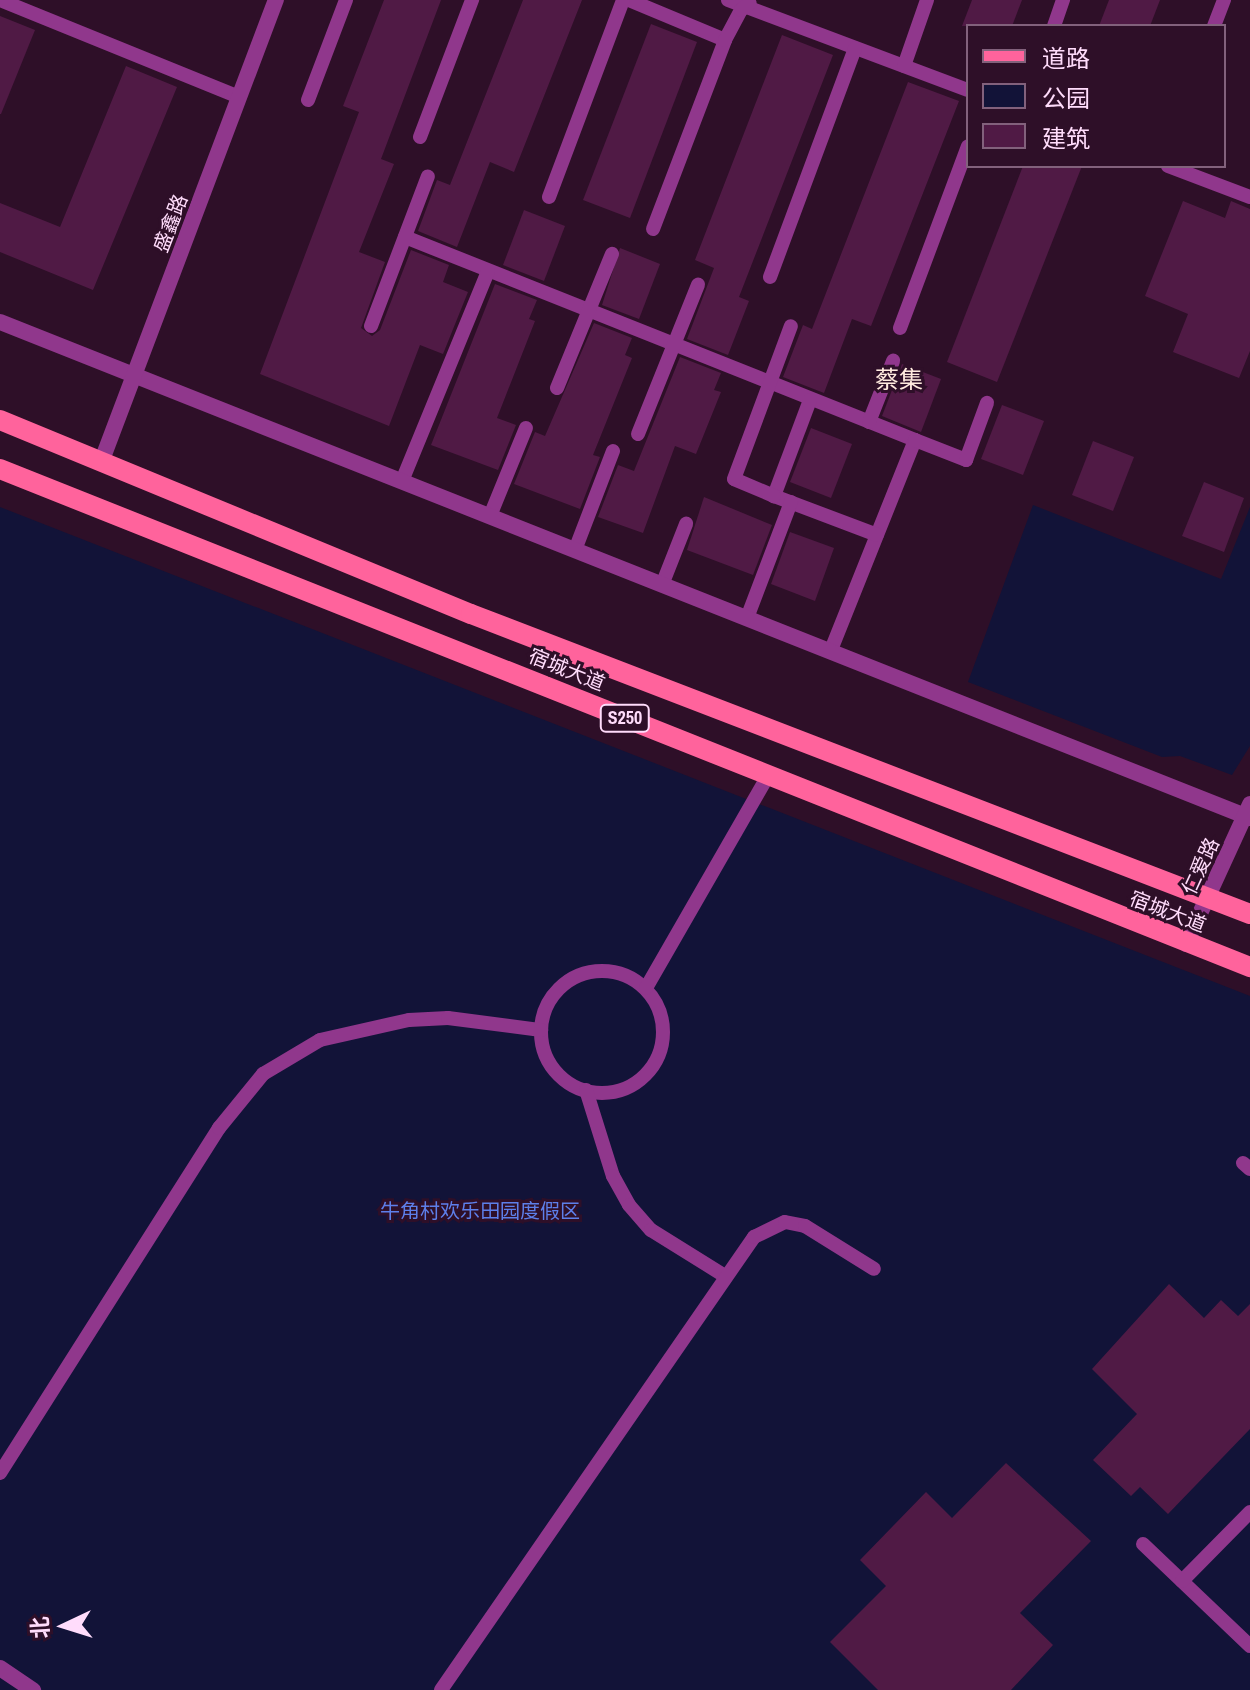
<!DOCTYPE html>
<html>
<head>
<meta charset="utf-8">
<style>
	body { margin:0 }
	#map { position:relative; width:1250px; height:1690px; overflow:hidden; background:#2e0f28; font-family:"Archivo Narrow","Noto Sans SC",sans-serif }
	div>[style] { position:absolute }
	.green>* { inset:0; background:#121338 }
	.building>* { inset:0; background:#501a45 }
	.service>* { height:14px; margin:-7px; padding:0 7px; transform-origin:7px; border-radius:7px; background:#90378c }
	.service>.ring { margin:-7px; padding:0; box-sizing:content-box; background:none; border:14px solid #90378c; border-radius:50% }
	.minor>* { height:16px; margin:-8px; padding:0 8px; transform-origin:8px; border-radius:8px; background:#90378c }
	.primary>* { height:20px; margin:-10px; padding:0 10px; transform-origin:10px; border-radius:10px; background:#ff639c }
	span { translate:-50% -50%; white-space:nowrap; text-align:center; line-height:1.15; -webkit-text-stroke:6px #2e0f28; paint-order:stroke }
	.shield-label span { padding:2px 6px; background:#2e0f28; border:2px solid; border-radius:6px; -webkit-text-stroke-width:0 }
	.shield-label { font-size:18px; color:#ffdcfb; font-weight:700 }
	.street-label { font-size:20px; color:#ffdcfb }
	.park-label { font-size:20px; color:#5d7fea }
	.quarter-label { font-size:24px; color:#ffeade }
	.legend { position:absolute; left:966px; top:24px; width:260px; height:144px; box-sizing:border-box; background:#2e0f28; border:2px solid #82617c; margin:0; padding:10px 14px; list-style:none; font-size:24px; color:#ffdcfb }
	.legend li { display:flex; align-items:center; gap:16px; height:40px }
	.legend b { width:40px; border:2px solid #82617c }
	.north { position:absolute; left:24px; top:1586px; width:80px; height:80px; -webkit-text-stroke:6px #2e0f28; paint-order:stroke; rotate:266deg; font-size:22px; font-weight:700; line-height:32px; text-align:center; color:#ffdcfb }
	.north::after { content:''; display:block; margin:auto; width:28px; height:36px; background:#ffdcfb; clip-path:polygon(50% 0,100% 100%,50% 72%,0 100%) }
</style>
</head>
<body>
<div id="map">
	<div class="green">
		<i style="clip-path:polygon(1033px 505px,1221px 579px,1250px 507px,1250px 746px,1232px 775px,1180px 756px,1162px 757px,968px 682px)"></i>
		<i style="clip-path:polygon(0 507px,1250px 996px,1250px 1690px,0 1690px)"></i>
	</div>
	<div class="building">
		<i style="clip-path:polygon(384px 0,441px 0,381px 159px,394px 164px,359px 252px,385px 262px,361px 328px,372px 336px,380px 330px,411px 250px,449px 265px,443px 282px,468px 292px,443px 354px,420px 345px,389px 426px,260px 374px,359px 112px,343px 106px)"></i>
		<i style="clip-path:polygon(523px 0,582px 0,514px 172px,490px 162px,457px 247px,418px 231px,437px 180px,450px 185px)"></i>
		<i style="clip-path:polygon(972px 0,1022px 0,1012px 26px,962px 26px)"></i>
		<i style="clip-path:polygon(1109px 0,1160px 0,1150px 26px,1099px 26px)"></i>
		<i style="clip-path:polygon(0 16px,35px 30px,1px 114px,0 114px)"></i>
		<i style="clip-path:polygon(651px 24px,697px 42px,630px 218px,583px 200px)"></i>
		<i style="clip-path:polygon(782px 35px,833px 55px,739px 297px,749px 301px,728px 355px,687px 339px,714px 268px,695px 260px)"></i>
		<i style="clip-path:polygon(126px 66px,177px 87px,93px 290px,0 252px,0 203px,60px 227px)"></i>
		<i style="clip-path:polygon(908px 82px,959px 101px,871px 326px,852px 319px,824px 393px,783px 377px,803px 325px,812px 329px)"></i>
		<i style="clip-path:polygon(1023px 166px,1082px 166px,997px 382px,947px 362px)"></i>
		<i style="clip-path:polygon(1183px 201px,1225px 218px,1231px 201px,1250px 209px,1250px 351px,1239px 378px,1173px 352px,1188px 314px,1145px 296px)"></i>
		<i style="clip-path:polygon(524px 210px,565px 226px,544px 281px,503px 265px)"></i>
		<i style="clip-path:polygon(620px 248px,660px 264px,639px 319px,602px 305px)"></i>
		<i style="clip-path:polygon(495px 284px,537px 300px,529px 319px,535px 321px,497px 418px,516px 425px,498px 470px,431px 445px)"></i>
		<i style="clip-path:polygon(594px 323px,632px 338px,625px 355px,632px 358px,593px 455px,600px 457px,580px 509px,514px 484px,535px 432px,545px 436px)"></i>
		<i style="clip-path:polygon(680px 357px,721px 373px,714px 390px,721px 392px,696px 454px,675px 446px,643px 533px,598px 517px,618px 465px,634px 471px)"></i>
		<i style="clip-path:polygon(902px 364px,941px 379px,921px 432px,882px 416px)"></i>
		<i style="clip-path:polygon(1002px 405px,1044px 421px,1023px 475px,981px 459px)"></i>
		<i style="clip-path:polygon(811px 428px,852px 444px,831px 498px,790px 482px)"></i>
		<i style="clip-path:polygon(1093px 441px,1134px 457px,1113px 511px,1072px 495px)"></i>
		<i style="clip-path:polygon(1204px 482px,1244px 498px,1224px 552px,1182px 536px)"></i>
		<i style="clip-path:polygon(704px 497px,772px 525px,753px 575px,687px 550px)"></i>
		<i style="clip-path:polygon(790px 532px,834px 548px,815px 601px,771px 584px)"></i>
		<i style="clip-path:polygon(1169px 1284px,1204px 1318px,1221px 1300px,1238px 1316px,1250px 1304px,1250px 1429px,1168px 1514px,1140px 1487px,1131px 1496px,1093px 1460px,1137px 1414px,1092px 1369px)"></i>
		<i style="clip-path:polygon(1006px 1463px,1091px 1541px,1020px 1613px,1053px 1645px,1011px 1690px,878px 1690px,830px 1642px,886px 1586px,860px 1560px,926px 1492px,952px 1518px)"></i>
	</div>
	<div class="service">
		<i style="left:0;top:0;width:258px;rotate:22.1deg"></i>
		<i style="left:629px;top:0;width:104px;rotate:22.6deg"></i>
		<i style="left:728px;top:0;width:256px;rotate:20.6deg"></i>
		<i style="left:1054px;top:26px;width:28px;rotate:-71deg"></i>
		<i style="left:1214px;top:26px;width:28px;rotate:-69deg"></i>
		<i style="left:904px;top:66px;width:70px;rotate:-70.8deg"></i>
		<i style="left:308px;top:100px;width:107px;rotate:-69.2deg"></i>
		<i style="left:420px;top:137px;width:147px;rotate:-69.2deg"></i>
		<i style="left:1168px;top:166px;width:88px;rotate:20.7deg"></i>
		<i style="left:549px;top:197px;width:210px;rotate:-69.4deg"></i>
		<i style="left:653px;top:229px;width:202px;rotate:-69.1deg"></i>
		<i style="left:725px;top:40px;width:34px;rotate:-62deg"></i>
		<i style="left:741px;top:10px;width:11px;rotate:-38deg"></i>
		<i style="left:405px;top:237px;width:549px;rotate:21.7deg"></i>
		<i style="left:915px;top:440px;width:228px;rotate:111.8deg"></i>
		<i style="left:770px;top:277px;width:244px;rotate:-69.6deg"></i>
		<i style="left:371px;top:326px;width:160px;rotate:-69.2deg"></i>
		<i style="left:900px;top:328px;width:194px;rotate:-69.5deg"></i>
		<i style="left:557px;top:388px;width:145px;rotate:-67.7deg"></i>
		<i style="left:810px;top:400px;width:103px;rotate:110.6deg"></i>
		<i style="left:774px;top:496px;width:110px;rotate:20.7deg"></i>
		<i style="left:869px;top:422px;width:66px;rotate:-68.5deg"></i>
		<i style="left:638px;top:434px;width:161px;rotate:-68.1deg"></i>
		<i style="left:915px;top:440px;width:55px;rotate:21.4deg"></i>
		<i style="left:966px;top:460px;width:61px;rotate:-69.8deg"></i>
		<i style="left:402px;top:481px;width:227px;rotate:-67.7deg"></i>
		<i style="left:774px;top:496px;width:43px;rotate:-157deg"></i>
		<i style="left:734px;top:479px;width:163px;rotate:-69.6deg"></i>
		<i style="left:490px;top:516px;width:95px;rotate:-67.8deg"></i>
		<i style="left:575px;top:550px;width:106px;rotate:-69deg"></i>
		<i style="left:662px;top:585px;width:66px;rotate:-68.5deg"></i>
		<i style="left:747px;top:618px;width:124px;rotate:-69.2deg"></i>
		<i class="ring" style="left:541px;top:971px;width:108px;height:108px"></i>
		<i style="left:646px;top:988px;width:245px;rotate:-60.1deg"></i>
		<i style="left:586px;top:1090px;width:90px;rotate:72.6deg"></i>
		<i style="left:613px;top:1176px;width:33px;rotate:61deg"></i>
		<i style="left:629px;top:1205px;width:33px;rotate:49deg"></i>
		<i style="left:651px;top:1230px;width:87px;rotate:31.9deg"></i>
		<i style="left:1243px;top:1163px;width:9px;rotate:41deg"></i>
		<i style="left:0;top:1473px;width:409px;rotate:-57.6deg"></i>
		<i style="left:219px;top:1128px;width:70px;rotate:-50.8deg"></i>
		<i style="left:263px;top:1074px;width:66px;rotate:-30.8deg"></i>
		<i style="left:320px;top:1040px;width:91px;rotate:-12.7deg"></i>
		<i style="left:409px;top:1020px;width:39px;rotate:-3deg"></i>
		<i style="left:448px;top:1018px;width:94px;rotate:7.4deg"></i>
		<i style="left:1143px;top:1544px;width:148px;rotate:43.6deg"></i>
		<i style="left:1182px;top:1581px;width:97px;rotate:-45.4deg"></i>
		<i style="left:441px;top:1690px;width:551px;rotate:-55.36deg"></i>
		<i style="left:754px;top:1237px;width:34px;rotate:-26deg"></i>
		<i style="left:785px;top:1222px;width:20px;rotate:11deg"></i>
		<i style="left:805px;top:1226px;width:81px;rotate:31.9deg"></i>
	</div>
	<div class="minor">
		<i style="left:0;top:322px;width:1345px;rotate:21.64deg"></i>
		<i style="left:102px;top:460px;width:492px;rotate:-69.3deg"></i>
		<i style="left:1186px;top:944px;width:154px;rotate:-65.4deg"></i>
		<i style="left:0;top:1668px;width:40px;rotate:34deg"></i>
	</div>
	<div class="primary">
		<i style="left:0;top:420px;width:509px;rotate:22.39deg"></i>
		<i style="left:471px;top:614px;width:835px;rotate:21.06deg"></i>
		<i style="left:0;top:469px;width:1346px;rotate:21.72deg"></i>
	</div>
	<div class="shield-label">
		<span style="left:625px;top:718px">S250</span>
	</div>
	<div class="street-label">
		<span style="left:170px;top:223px;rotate:-69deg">盛鑫路</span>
		<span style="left:567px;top:669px;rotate:22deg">宿城大道</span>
		<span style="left:1200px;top:866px;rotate:-65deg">仁爱路</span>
		<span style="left:1168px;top:911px;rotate:21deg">宿城大道</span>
	</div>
	<div class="park-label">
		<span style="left:480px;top:1210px">牛角村欢乐田园度假区</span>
	</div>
	<div class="quarter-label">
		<span style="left:899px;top:380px">蔡集</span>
	</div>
	<ul class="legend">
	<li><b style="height:10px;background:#ff639c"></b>道路</li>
	<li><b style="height:22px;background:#121338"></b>公园</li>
	<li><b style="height:22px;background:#501a45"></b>建筑</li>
	</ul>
	<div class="north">北</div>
</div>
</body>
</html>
